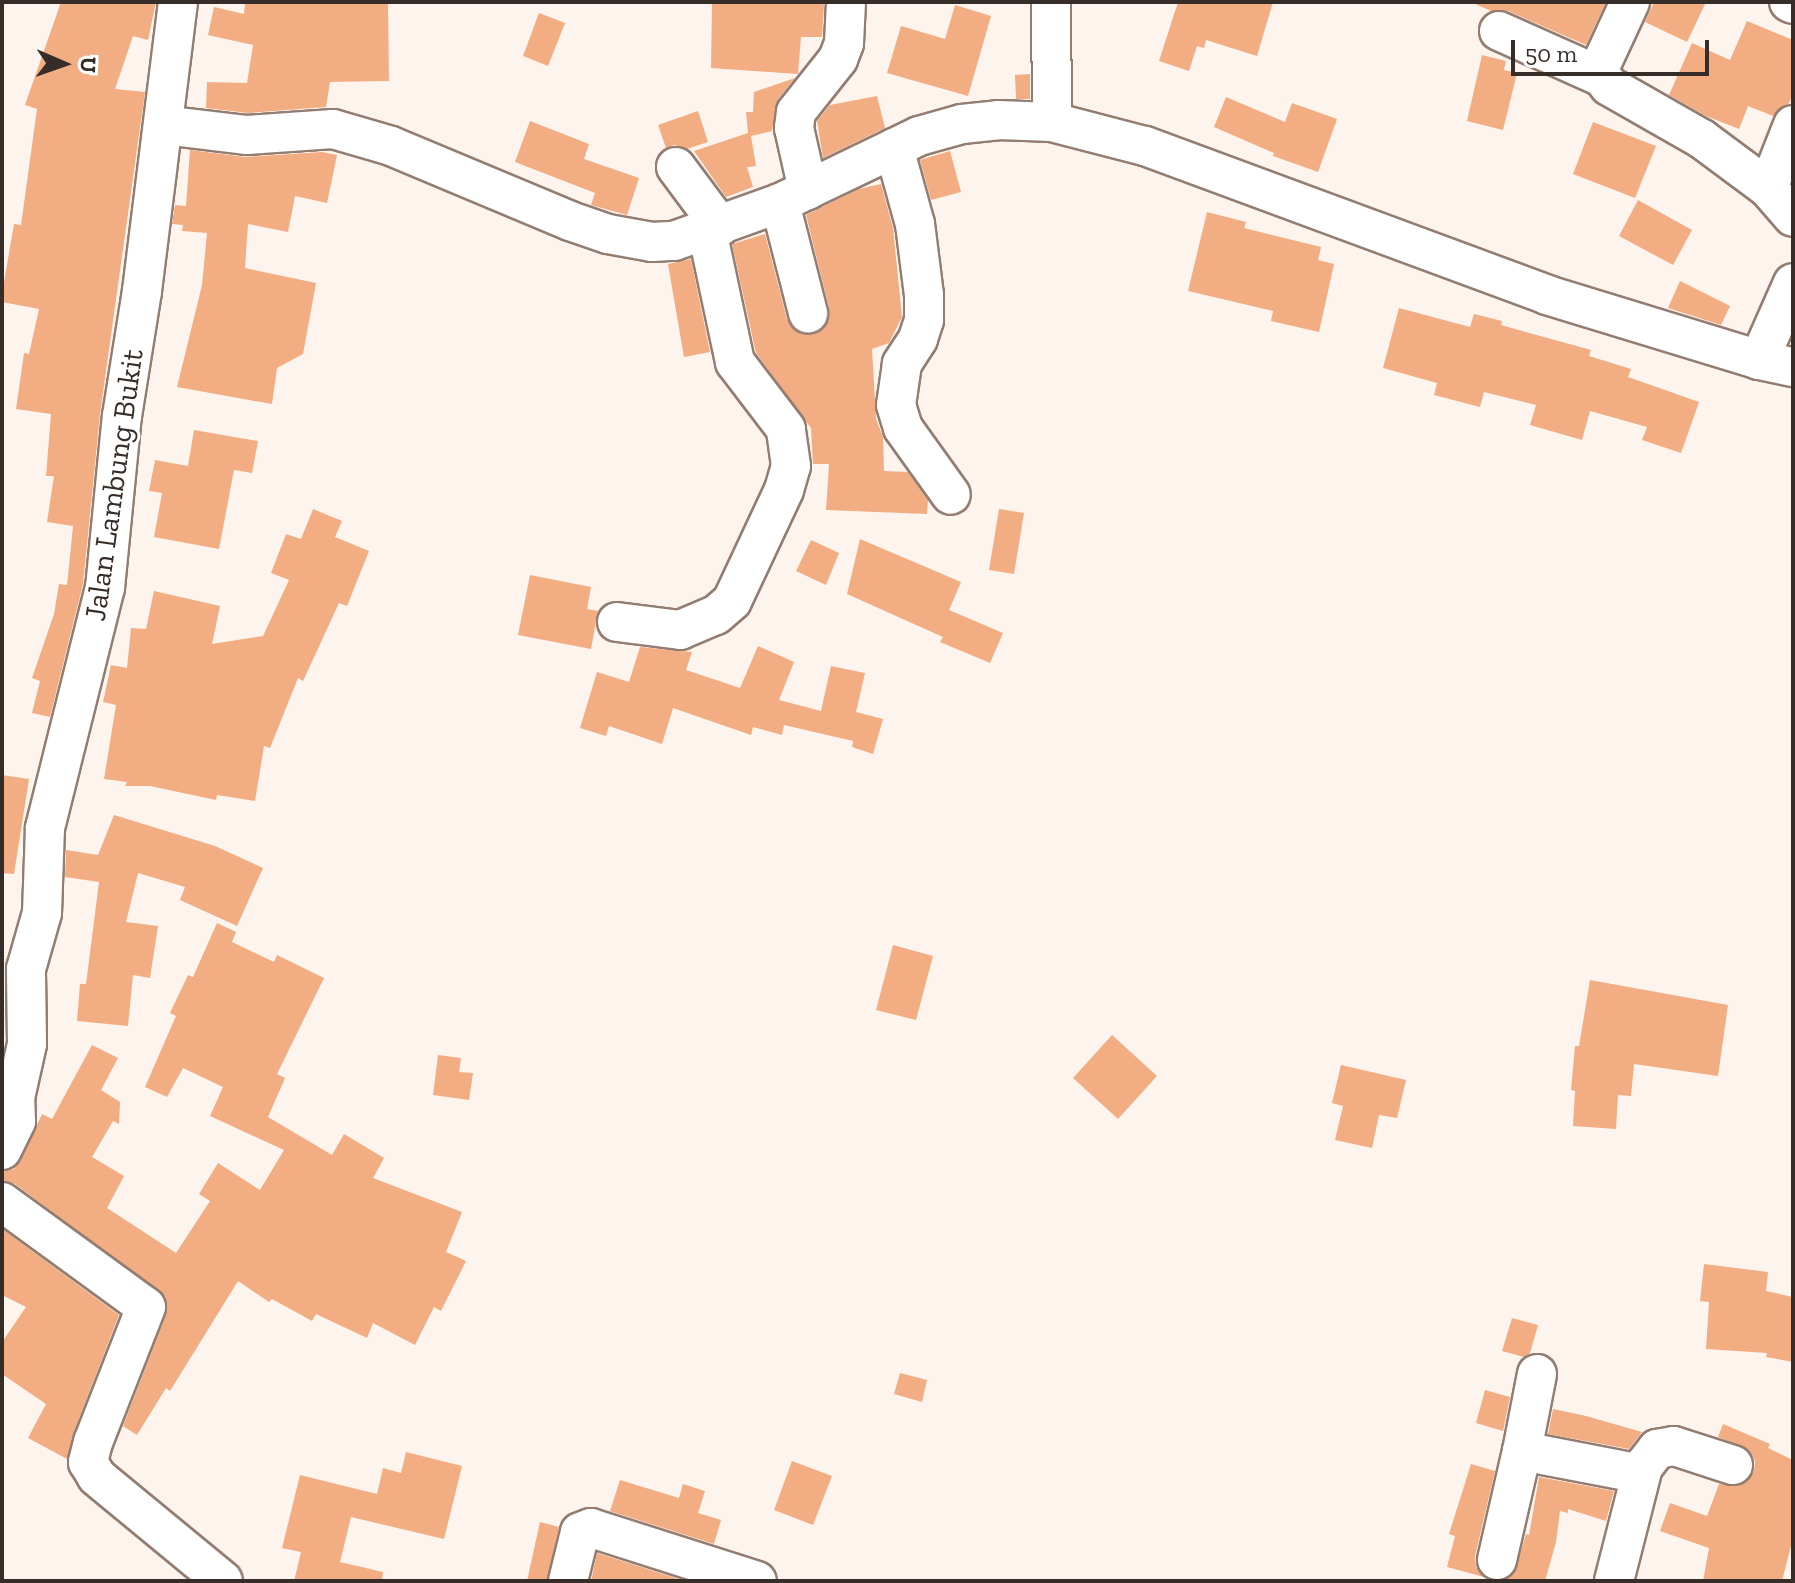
<!DOCTYPE html>
<html>
<head>
<meta charset="utf-8">
<style>
	body { margin:0 }
	#map { position:relative; width:1795px; height:1583px; overflow:hidden; background:#fef4ee; font-family:"Zilla Slab",serif }
	div>[style] { position:absolute }
	.building>* { inset:0; background:#f2ad83 }
	.roads { filter:drop-shadow(2px 0 #937d71) drop-shadow(-2px 0 #937d71) drop-shadow(0 2px #937d71) drop-shadow(0 -2px #937d71) }
	.minor>* { height:38px; margin:-19px; padding:0 19px; transform-origin:19px; border-radius:19px; background:#fff }
	span { translate:-50% -50%; white-space:nowrap; text-align:center; line-height:1.15; -webkit-text-stroke:6px #fff; paint-order:stroke }
	.street-label { font-size:30px; color:#362d28 }
	.frame { position:absolute; inset:0; border:4px solid #362d28; pointer-events:none }
	.north { position:absolute; left:24px; top:24px; width:80px; height:80px; -webkit-text-stroke:6px #fff; paint-order:stroke; rotate:92deg; font-size:22px; font-weight:700; line-height:32px; text-align:center; color:#362d28 }
	.north::after { content:''; display:block; margin:auto; width:28px; height:36px; background:#362d28; clip-path:polygon(50% 0,100% 100%,50% 72%,0 100%) }
	.scale { position:absolute; left:1511px; top:40px; width:198px; height:36px; box-sizing:border-box; border:4px solid #362d28; border-top:0; padding-left:10px; font-size:24px; line-height:28px; white-space:nowrap; color:#362d28; -webkit-text-stroke:6px #fff; paint-order:stroke }
</style>
</head>
<body>
<div id="map">
	<div class="building">
		<i style="clip-path:polygon(61px 2px,156px 2px,148px 40px,133px 36px,115px 89px,145px 92px,100px 414px,83px 584px,50px 717px,32px 713px,40px 681px,32px 678px,54px 614px,59px 584px,67px 585px,73px 526px,47px 522px,54px 476px,46px 476px,51px 414px,16px 409px,24px 353px,29px 354px,39px 309px,2px 302px,2px 294px,14px 224px,21px 225px,37px 109px,25px 105px)"></i>
		<i style="clip-path:polygon(245px 2px,388px 2px,389px 81px,330px 82px,326px 107px,248px 113px,206px 108px,207px 82px,247px 83px,253px 45px,208px 35px,214px 7px,244px 14px)"></i>
		<i style="clip-path:polygon(786px 2px,824px 4px,822px 37px,801px 37px,798px 74px,711px 68px,712px 3px)"></i>
		<i style="clip-path:polygon(1178px 2px,1273px 2px,1257px 56px,1206px 40px,1204px 48px,1197px 46px,1189px 71px,1159px 61px)"></i>
		<i style="clip-path:polygon(1471px 2px,1599px 2px,1605px 4px,1586px 45px,1508px 11px,1491px 11px)"></i>
		<i style="clip-path:polygon(1654px 2px,1706px 2px,1687px 42px,1645px 22px)"></i>
		<i style="clip-path:polygon(955px 5px,991px 16px,968px 96px,887px 73px,901px 26px,945px 39px)"></i>
		<i style="clip-path:polygon(539px 13px,565px 23px,548px 66px,523px 56px)"></i>
		<i style="clip-path:polygon(1747px 21px,1793px 40px,1793px 93px,1789px 103px,1773px 116px,1748px 106px,1739px 129px,1706px 116px,1669px 95px,1692px 43px,1730px 60px)"></i>
		<i style="clip-path:polygon(1482px 55px,1506px 61px,1504px 70px,1517px 73px,1503px 130px,1467px 121px)"></i>
		<i style="clip-path:polygon(1030px 74px,1030px 99px,1016px 99px,1015px 75px)"></i>
		<i style="clip-path:polygon(795px 78px,778px 99px,772px 131px,751px 136px,756px 166px,747px 167px,753px 187px,726px 197px,694px 151px,748px 133px,746px 112px,753px 112px,754px 92px)"></i>
		<i style="clip-path:polygon(877px 96px,885px 128px,823px 158px,817px 121px,830px 105px)"></i>
		<i style="clip-path:polygon(1226px 97px,1285px 122px,1292px 103px,1337px 119px,1318px 172px,1273px 156px,1274px 153px,1214px 127px)"></i>
		<i style="clip-path:polygon(698px 111px,708px 142px,687px 149px,674px 145px,666px 148px,658px 125px)"></i>
		<i style="clip-path:polygon(530px 121px,589px 144px,584px 159px,639px 178px,627px 215px,591px 205px,595px 193px,515px 162px)"></i>
		<i style="clip-path:polygon(1593px 122px,1656px 146px,1635px 198px,1573px 174px)"></i>
		<i style="clip-path:polygon(190px 150px,245px 157px,322px 152px,337px 155px,327px 203px,295px 196px,288px 232px,248px 224px,245px 268px,316px 283px,303px 354px,277px 368px,272px 404px,177px 387px,202px 285px,207px 233px,182px 231px,183px 225px,172px 224px,175px 205px,186px 206px)"></i>
		<i style="clip-path:polygon(950px 151px,961px 192px,931px 200px,920px 160px)"></i>
		<i style="clip-path:polygon(881px 184px,893px 228px,902px 317px,889px 343px,872px 349px,876px 419px,883px 437px,884px 471px,908px 472px,928px 500px,927px 514px,826px 510px,829px 464px,813px 464px,811px 428px,756px 353px,732px 244px,765px 234px,787px 319px,801px 334px,814px 334px,824px 328px,829px 308px,806px 215px,859px 189px)"></i>
		<i style="clip-path:polygon(1638px 200px,1692px 230px,1673px 265px,1619px 236px)"></i>
		<i style="clip-path:polygon(1207px 212px,1246px 222px,1244px 228px,1321px 247px,1318px 260px,1334px 264px,1319px 332px,1271px 321px,1273px 311px,1188px 291px)"></i>
		<i style="clip-path:polygon(691px 259px,710px 352px,684px 357px,668px 264px)"></i>
		<i style="clip-path:polygon(1680px 281px,1730px 306px,1721px 325px,1668px 308px)"></i>
		<i style="clip-path:polygon(1399px 308px,1470px 327px,1474px 314px,1502px 321px,1501px 325px,1591px 350px,1589px 356px,1631px 369px,1628px 377px,1699px 402px,1681px 453px,1642px 440px,1647px 427px,1590px 411px,1582px 440px,1530px 425px,1536px 405px,1484px 392px,1480px 407px,1434px 395px,1437px 383px,1383px 368px)"></i>
		<i style="clip-path:polygon(194px 430px,258px 441px,252px 473px,234px 470px,219px 549px,154px 537px,162px 493px,149px 491px,155px 460px,188px 466px)"></i>
		<i style="clip-path:polygon(313px 509px,342px 521px,335px 537px,369px 551px,347px 606px,339px 603px,303px 681px,298px 678px,270px 748px,264px 746px,255px 801px,217px 795px,216px 800px,150px 786px,125px 786px,127px 782px,104px 779px,116px 705px,103px 702px,111px 665px,127px 668px,131px 628px,146px 629px,154px 591px,220px 606px,212px 644px,263px 636px,289px 580px,271px 573px,286px 534px,301px 539px)"></i>
		<i style="clip-path:polygon(999px 509px,1024px 513px,1014px 574px,989px 570px)"></i>
		<i style="clip-path:polygon(860px 539px,961px 582px,949px 610px,1003px 633px,990px 663px,940px 642px,943px 637px,847px 594px)"></i>
		<i style="clip-path:polygon(811px 540px,839px 553px,826px 585px,796px 571px)"></i>
		<i style="clip-path:polygon(530px 575px,591px 587px,587px 609px,598px 611px,591px 649px,518px 635px)"></i>
		<i style="clip-path:polygon(758px 646px,794px 662px,779px 700px,821px 711px,831px 666px,865px 673px,856px 712px,883px 719px,873px 754px,852px 747px,853px 741px,784px 725px,782px 735px,753px 727px,751px 735px,673px 708px,662px 744px,609px 726px,606px 736px,580px 728px,597px 672px,629px 682px,640px 647px,692px 652px,686px 670px,740px 688px)"></i>
		<i style="clip-path:polygon(2px 775px,29px 779px,14px 874px,2px 873px)"></i>
		<i style="clip-path:polygon(114px 815px,215px 846px,263px 868px,237px 926px,180px 900px,185px 887px,138px 873px,126px 922px,158px 926px,150px 978px,133px 975px,128px 1026px,77px 1021px,80px 984px,86px 984px,99px 882px,65px 877px,66px 850px,98px 855px)"></i>
		<i style="clip-path:polygon(217px 923px,236px 932px,232px 942px,274px 962px,277px 955px,324px 978px,277px 1074px,285px 1078px,268px 1117px,332px 1155px,344px 1134px,384px 1158px,373px 1178px,462px 1212px,446px 1252px,466px 1261px,441px 1311px,434px 1307px,415px 1345px,373px 1323px,367px 1338px,316px 1314px,312px 1321px,272px 1299px,269px 1302px,238px 1281px,170px 1391px,166px 1388px,137px 1435px,123px 1426px,166px 1315px,166px 1297px,15px 1184px,2px 1180px,2px 1172px,14px 1169px,21px 1160px,42px 1114px,52px 1119px,92px 1045px,118px 1058px,101px 1090px,120px 1102px,119px 1124px,113px 1121px,92px 1157px,124px 1176px,107px 1208px,176px 1253px,210px 1201px,199px 1194px,218px 1163px,260px 1190px,284px 1150px,210px 1116px,223px 1087px,183px 1068px,167px 1097px,145px 1087px,176px 1016px,170px 1013px,188px 975px,193px 977px)"></i>
		<i style="clip-path:polygon(893px 945px,933px 956px,916px 1020px,876px 1010px)"></i>
		<i style="clip-path:polygon(1590px 980px,1728px 1005px,1718px 1076px,1634px 1064px,1631px 1096px,1618px 1095px,1616px 1129px,1573px 1126px,1575px 1091px,1571px 1090px,1575px 1046px,1579px 1046px)"></i>
		<i style="clip-path:polygon(1112px 1035px,1157px 1076px,1118px 1119px,1073px 1078px)"></i>
		<i style="clip-path:polygon(438px 1055px,461px 1058px,459px 1072px,473px 1073px,469px 1100px,433px 1095px)"></i>
		<i style="clip-path:polygon(1341px 1065px,1406px 1080px,1397px 1118px,1379px 1115px,1372px 1148px,1335px 1140px,1343px 1106px,1332px 1103px)"></i>
		<i style="clip-path:polygon(2px 1229px,119px 1315px,73px 1434px,67px 1459px,28px 1438px,46px 1404px,2px 1374px,2px 1342px,26px 1307px,2px 1295px)"></i>
		<i style="clip-path:polygon(1704px 1264px,1768px 1272px,1766px 1291px,1793px 1297px,1793px 1362px,1766px 1357px,1767px 1353px,1706px 1349px,1709px 1302px,1700px 1301px)"></i>
		<i style="clip-path:polygon(1512px 1318px,1538px 1325px,1530px 1353px,1524px 1357px,1502px 1351px)"></i>
		<i style="clip-path:polygon(900px 1373px,927px 1380px,922px 1402px,894px 1394px)"></i>
		<i style="clip-path:polygon(1485px 1390px,1510px 1397px,1503px 1431px,1476px 1423px)"></i>
		<i style="clip-path:polygon(1553px 1409px,1586px 1416px,1642px 1432px,1629px 1449px,1548px 1434px)"></i>
		<i style="clip-path:polygon(1723px 1424px,1770px 1444px,1768px 1448px,1793px 1460px,1793px 1538px,1782px 1581px,1703px 1581px,1709px 1548px,1660px 1531px,1670px 1503px,1707px 1516px,1719px 1484px,1738px 1486px,1754px 1472px,1755px 1461px,1749px 1450px,1718px 1437px)"></i>
		<i style="clip-path:polygon(406px 1452px,462px 1466px,444px 1539px,351px 1517px,340px 1562px,383px 1572px,382px 1581px,294px 1581px,301px 1552px,282px 1548px,300px 1475px,377px 1494px,383px 1468px,401px 1473px)"></i>
		<i style="clip-path:polygon(792px 1461px,832px 1476px,813px 1525px,774px 1510px)"></i>
		<i style="clip-path:polygon(1471px 1464px,1495px 1471px,1475px 1556px,1476px 1567px,1484px 1577px,1447px 1567px,1455px 1536px,1449px 1534px)"></i>
		<i style="clip-path:polygon(1539px 1477px,1614px 1491px,1606px 1521px,1568px 1509px,1568px 1513px,1560px 1511px,1556px 1542px,1545px 1581px,1503px 1581px,1514px 1574px,1526px 1534px,1529px 1535px)"></i>
		<i style="clip-path:polygon(620px 1480px,679px 1498px,683px 1484px,705px 1491px,698px 1513px,721px 1520px,714px 1544px,610px 1511px)"></i>
		<i style="clip-path:polygon(540px 1522px,559px 1527px,547px 1581px,527px 1581px)"></i>
		<i style="clip-path:polygon(597px 1553px,685px 1581px,591px 1581px)"></i>
	</div>
	<div class="roads">
		<div class="minor">
			<i style="left:1051px;top:2px;width:120px;rotate:89.5deg"></i>
			<i style="left:1630px;top:2px;width:72px;rotate:114.8deg"></i>
			<i style="left:1600px;top:67px;width:10px;rotate:79deg"></i>
			<i style="left:1602px;top:77px;width:11px;rotate:52deg"></i>
			<i style="left:1609px;top:86px;width:107px;rotate:29.7deg"></i>
			<i style="left:1702px;top:139px;width:82px;rotate:36.6deg"></i>
			<i style="left:1789px;top:2px;width:4px;rotate:27deg"></i>
			<i style="left:1499px;top:31px;width:113px;rotate:24.1deg"></i>
			<i style="left:163px;top:125px;width:85px;rotate:6.8deg"></i>
			<i style="left:247px;top:135px;width:86px;rotate:-4deg"></i>
			<i style="left:333px;top:129px;width:60px;rotate:16.3deg"></i>
			<i style="left:391px;top:146px;width:194px;rotate:22.7deg"></i>
			<i style="left:570px;top:221px;width:40px;rotate:18.9deg"></i>
			<i style="left:608px;top:234px;width:45px;rotate:10.3deg"></i>
			<i style="left:652px;top:242px;width:22px;rotate:-3deg"></i>
			<i style="left:674px;top:241px;width:113px;rotate:-19.7deg"></i>
			<i style="left:780px;top:203px;width:154px;rotate:-25.7deg"></i>
			<i style="left:919px;top:136px;width:45px;rotate:-15.6deg"></i>
			<i style="left:962px;top:124px;width:36px;rotate:-6deg"></i>
			<i style="left:998px;top:120px;width:54px;rotate:2.1deg"></i>
			<i style="left:1052px;top:122px;width:96px;rotate:14.5deg"></i>
			<i style="left:1145px;top:146px;width:429px;rotate:20.3deg"></i>
			<i style="left:1547px;top:295px;width:222px;rotate:17deg"></i>
			<i style="left:1759px;top:360px;width:35px;rotate:12deg"></i>
			<i style="left:1793px;top:125px;width:68px;rotate:111.6deg"></i>
			<i style="left:1768px;top:188px;width:38px;rotate:49deg"></i>
			<i style="left:894px;top:148px;width:79px;rotate:74.6deg"></i>
			<i style="left:915px;top:224px;width:72px;rotate:82.8deg"></i>
			<i style="left:924px;top:295px;width:25px;rotate:90deg"></i>
			<i style="left:924px;top:320px;width:20px;rotate:108deg"></i>
			<i style="left:918px;top:339px;width:30px;rotate:123deg"></i>
			<i style="left:902px;top:364px;width:41px;rotate:98.3deg"></i>
			<i style="left:896px;top:405px;width:24px;rotate:73deg"></i>
			<i style="left:903px;top:428px;width:82px;rotate:54.4deg"></i>
			<i style="left:676px;top:167px;width:74px;rotate:53.3deg"></i>
			<i style="left:808px;top:190px;width:64px;rotate:-102.7deg"></i>
			<i style="left:794px;top:128px;width:16px;rotate:-83deg"></i>
			<i style="left:796px;top:112px;width:68px;rotate:-51.6deg"></i>
			<i style="left:838px;top:59px;width:17px;rotate:-69deg"></i>
			<i style="left:844px;top:43px;width:41px;rotate:-87.2deg"></i>
			<i style="left:780px;top:203px;width:114px;rotate:75.7deg"></i>
			<i style="left:1759px;top:360px;width:84px;rotate:-66.2deg"></i>
			<i style="left:617px;top:622px;width:64px;rotate:7.2deg"></i>
			<i style="left:680px;top:630px;width:39px;rotate:-23deg"></i>
			<i style="left:716px;top:615px;width:21px;rotate:-41deg"></i>
			<i style="left:732px;top:601px;width:123px;rotate:-64.9deg"></i>
			<i style="left:784px;top:490px;width:25px;rotate:-74deg"></i>
			<i style="left:791px;top:466px;width:37px;rotate:-98deg"></i>
			<i style="left:786px;top:429px;width:84px;rotate:-127.3deg"></i>
			<i style="left:735px;top:362px;width:135px;rotate:-102deg"></i>
			<i style="left:2px;top:1150px;width:32px;rotate:-64deg"></i>
			<i style="left:16px;top:1121px;width:23px;rotate:-92deg"></i>
			<i style="left:15px;top:1098px;width:55px;rotate:-77.5deg"></i>
			<i style="left:27px;top:1044px;width:75px;rotate:-90.8deg"></i>
			<i style="left:26px;top:969px;width:58px;rotate:-74.1deg"></i>
			<i style="left:42px;top:913px;width:85px;rotate:-88deg"></i>
			<i style="left:45px;top:828px;width:247px;rotate:-76deg"></i>
			<i style="left:105px;top:588px;width:173px;rotate:-84.4deg"></i>
			<i style="left:122px;top:416px;width:127px;rotate:-80.9deg"></i>
			<i style="left:142px;top:291px;width:291px;rotate:-82.9deg"></i>
			<i style="left:2px;top:1202px;width:178px;rotate:36.1deg"></i>
			<i style="left:146px;top:1307px;width:145px;rotate:111.4deg"></i>
			<i style="left:93px;top:1442px;width:21px;rotate:104deg"></i>
			<i style="left:88px;top:1462px;width:17px;rotate:59deg"></i>
			<i style="left:97px;top:1477px;width:163px;rotate:39.5deg"></i>
			<i style="left:1537px;top:1374px;width:78px;rotate:101deg"></i>
			<i style="left:1522px;top:1451px;width:121px;rotate:10.9deg"></i>
			<i style="left:1497px;top:1560px;width:112px;rotate:-77.1deg"></i>
			<i style="left:568px;top:1581px;width:50px;rotate:-76.2deg"></i>
			<i style="left:580px;top:1532px;width:12px;rotate:-20deg"></i>
			<i style="left:591px;top:1528px;width:174px;rotate:17.7deg"></i>
			<i style="left:1614px;top:1581px;width:118px;rotate:-75.7deg"></i>
			<i style="left:1643px;top:1467px;width:23px;rotate:-52deg"></i>
			<i style="left:1657px;top:1449px;width:17px;rotate:-10deg"></i>
			<i style="left:1674px;top:1446px;width:62px;rotate:17.9deg"></i>
		</div>
	</div>
	<div class="street-label">
		<span style="left:114px;top:485px;rotate:-82deg">Jalan Lambung Bukit</span>
	</div>
	<div class="frame"></div>
	<div class="north">U</div>
	<div class="scale">50 m</div>
</div>
</body>
</html>
